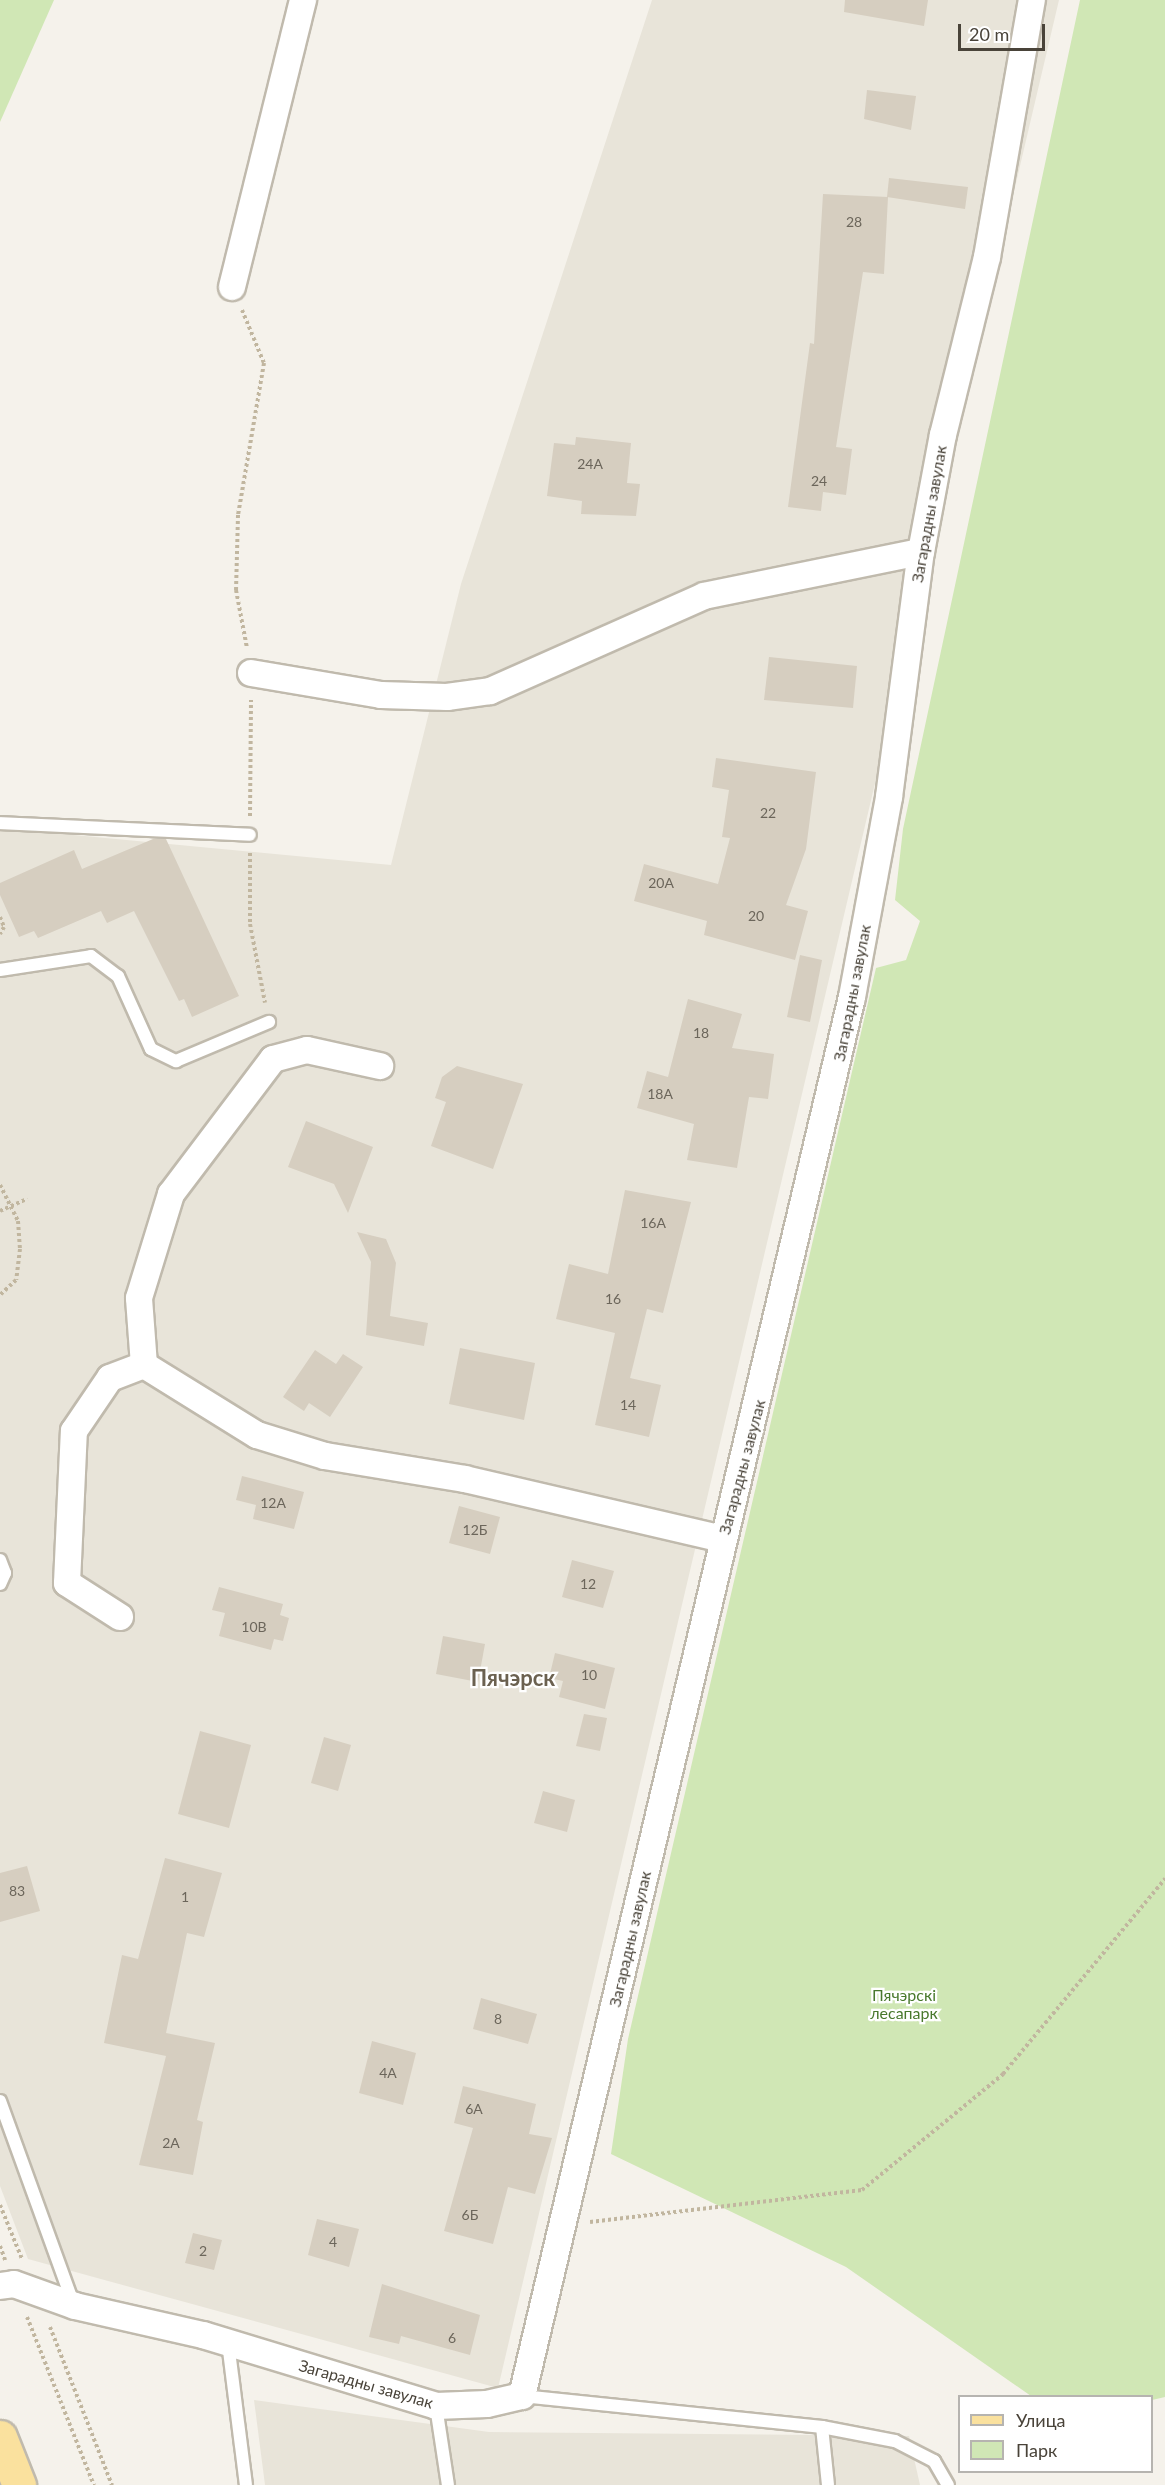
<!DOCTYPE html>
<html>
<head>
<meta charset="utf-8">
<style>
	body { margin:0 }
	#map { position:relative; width:1165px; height:2485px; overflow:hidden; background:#f5f2eb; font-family:Lato,sans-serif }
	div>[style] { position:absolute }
	.residential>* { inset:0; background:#e8e4d9 }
	.green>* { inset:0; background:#d0e7b5 }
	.building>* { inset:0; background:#d6cec0 }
	.path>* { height:4px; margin-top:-2px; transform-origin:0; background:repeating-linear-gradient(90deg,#c1b69f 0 3px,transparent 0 6px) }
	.roads { filter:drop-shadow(2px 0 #c0baad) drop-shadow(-2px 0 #c0baad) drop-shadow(0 2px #c0baad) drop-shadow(0 -2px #c0baad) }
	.lane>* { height:12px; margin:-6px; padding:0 6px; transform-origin:6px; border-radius:6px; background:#fff }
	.street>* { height:26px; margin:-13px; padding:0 13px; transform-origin:13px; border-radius:13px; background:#fff }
	.primary>* { height:33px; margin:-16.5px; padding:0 16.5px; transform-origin:16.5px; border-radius:16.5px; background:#fae19e }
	span { translate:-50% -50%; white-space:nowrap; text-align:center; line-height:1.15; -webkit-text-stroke:4.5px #fff; paint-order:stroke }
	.number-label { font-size:14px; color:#6c665b }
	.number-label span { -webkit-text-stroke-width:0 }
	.street-label { font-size:16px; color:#494339 }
	.park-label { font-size:16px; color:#49792d }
	.district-label { font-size:22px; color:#6b6150; font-weight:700 }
	.legend { position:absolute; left:958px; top:2395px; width:195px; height:78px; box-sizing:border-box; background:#fff; border:2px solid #b6b4b0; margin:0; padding:8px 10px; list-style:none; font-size:18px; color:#494339 }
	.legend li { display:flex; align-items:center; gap:12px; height:30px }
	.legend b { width:30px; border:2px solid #b6b4b0 }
	.scale { position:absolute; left:958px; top:24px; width:87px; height:27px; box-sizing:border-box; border:3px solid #494339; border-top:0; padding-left:8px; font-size:18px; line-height:21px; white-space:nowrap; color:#494339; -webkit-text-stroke:4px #fff; paint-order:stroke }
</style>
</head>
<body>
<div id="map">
	<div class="residential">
		<i style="clip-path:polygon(652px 0,1059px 0,498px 2388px,28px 2259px,0 2186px,0 828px,391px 865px,461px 584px)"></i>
		<i style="clip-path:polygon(254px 2400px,489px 2432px,909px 2436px,920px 2485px,265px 2485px)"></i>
	</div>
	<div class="green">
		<i style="clip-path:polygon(0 0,54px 0,0 122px)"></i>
		<i style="clip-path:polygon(1080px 0,1165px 0,1165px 2397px,1152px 2400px,1031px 2396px,846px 2267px,611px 2154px,628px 2039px,876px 968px,906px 960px,920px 921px,895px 900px,903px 829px)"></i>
	</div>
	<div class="building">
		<i style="clip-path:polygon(845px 0,928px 0,924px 26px,844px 12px)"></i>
		<i style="clip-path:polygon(867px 90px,916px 96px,911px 130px,864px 119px)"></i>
		<i style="clip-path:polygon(889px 178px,968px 187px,965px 209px,887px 197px)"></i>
		<i style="clip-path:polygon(823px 194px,888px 197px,884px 274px,863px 272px,836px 447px,852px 449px,846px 495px,823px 492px,821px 511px,788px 507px,810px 343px,814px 344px)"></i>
		<i style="clip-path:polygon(576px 437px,631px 443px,627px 483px,640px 484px,636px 516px,581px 514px,582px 501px,547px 496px,554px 443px,575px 445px)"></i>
		<i style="clip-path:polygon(769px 657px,857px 666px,853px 708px,764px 700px)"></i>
		<i style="clip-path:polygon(716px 758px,816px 772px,806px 849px,786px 905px,808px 911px,795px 960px,704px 935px,707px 921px,634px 901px,644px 864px,718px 884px,730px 838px,722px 837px,729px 790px,712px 787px)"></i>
		<i style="clip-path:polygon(153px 839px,166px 839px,239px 996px,192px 1017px,184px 999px,179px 1001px,134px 911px,107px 923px,101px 911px,38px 938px,34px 931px,19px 937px,0 895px,0 883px,74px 850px,82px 869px)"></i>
		<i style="clip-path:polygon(800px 955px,822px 960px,810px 1022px,787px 1017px)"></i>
		<i style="clip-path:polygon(688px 999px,742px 1014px,732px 1048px,774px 1054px,768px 1099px,749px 1097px,737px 1168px,687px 1160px,694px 1124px,637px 1108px,647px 1071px,668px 1077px)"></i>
		<i style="clip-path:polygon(457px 1066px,523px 1084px,493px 1169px,431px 1146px,446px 1102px,435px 1098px,442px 1077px)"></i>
		<i style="clip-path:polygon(306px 1121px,373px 1147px,348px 1213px,334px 1184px,288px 1167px)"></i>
		<i style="clip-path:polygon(625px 1190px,691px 1202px,663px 1313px,647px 1309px,630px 1378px,661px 1385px,649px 1437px,595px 1425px,615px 1333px,556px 1319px,569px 1264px,608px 1274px)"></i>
		<i style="clip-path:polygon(357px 1232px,386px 1239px,396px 1263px,390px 1316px,428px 1323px,424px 1346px,366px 1335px,371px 1262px)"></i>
		<i style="clip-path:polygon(460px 1348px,535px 1363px,524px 1420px,449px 1404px)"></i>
		<i style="clip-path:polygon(315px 1350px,336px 1364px,343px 1354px,363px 1367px,330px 1417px,309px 1403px,304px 1411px,283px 1397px)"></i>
		<i style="clip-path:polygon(242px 1476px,304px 1492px,294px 1529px,253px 1519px,256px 1505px,236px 1500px)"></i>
		<i style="clip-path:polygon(459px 1506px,500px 1517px,490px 1554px,449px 1543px)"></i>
		<i style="clip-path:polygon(572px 1560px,614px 1571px,603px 1608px,562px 1597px)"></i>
		<i style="clip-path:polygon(219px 1587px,283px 1604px,280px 1615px,289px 1618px,283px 1641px,274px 1639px,271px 1650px,219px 1636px,225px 1613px,212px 1610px)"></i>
		<i style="clip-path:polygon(443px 1636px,485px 1644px,478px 1682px,436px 1674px)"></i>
		<i style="clip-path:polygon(555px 1653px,615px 1668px,605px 1709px,559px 1697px,563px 1681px,549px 1678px)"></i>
		<i style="clip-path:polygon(584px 1714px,607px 1718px,600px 1751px,576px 1746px)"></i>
		<i style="clip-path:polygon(200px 1731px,251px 1745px,229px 1828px,178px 1814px)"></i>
		<i style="clip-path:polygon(324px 1737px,351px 1745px,338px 1791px,311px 1783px)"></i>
		<i style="clip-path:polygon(543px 1791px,575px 1800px,567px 1832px,534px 1823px)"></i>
		<i style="clip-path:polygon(165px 1858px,222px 1873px,204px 1937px,187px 1933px,166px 2033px,215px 2043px,197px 2120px,203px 2122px,193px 2175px,139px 2165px,166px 2056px,104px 2043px,122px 1955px,138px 1959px)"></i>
		<i style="clip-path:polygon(27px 1866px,40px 1911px,0 1922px,0 1873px)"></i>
		<i style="clip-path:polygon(481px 1998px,537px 2014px,528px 2044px,473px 2029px)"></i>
		<i style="clip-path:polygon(372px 2041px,416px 2053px,403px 2105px,359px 2093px)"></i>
		<i style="clip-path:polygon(463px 2086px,536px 2104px,529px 2134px,552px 2138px,535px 2194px,508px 2187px,493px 2244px,444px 2231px,473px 2128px,454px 2123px)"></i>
		<i style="clip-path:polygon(317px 2219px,359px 2229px,349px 2267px,308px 2255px)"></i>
		<i style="clip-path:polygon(193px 2233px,222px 2240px,214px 2270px,185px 2263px)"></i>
		<i style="clip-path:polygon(382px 2284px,480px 2315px,470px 2355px,401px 2336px,399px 2344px,369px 2337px)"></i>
	</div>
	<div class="path">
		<i style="left:242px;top:310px;width:57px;rotate:67.5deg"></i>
		<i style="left:264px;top:363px;width:154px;rotate:99.7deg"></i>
		<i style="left:238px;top:515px;width:75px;rotate:91.5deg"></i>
		<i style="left:236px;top:590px;width:59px;rotate:79.3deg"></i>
		<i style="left:250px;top:816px;width:116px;rotate:-89.5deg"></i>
		<i style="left:250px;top:853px;width:71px;rotate:90deg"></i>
		<i style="left:250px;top:924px;width:80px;rotate:79.2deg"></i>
		<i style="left:0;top:917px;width:11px;rotate:68deg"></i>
		<i style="left:4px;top:927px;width:8px;rotate:120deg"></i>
		<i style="left:0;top:1185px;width:40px;rotate:63.4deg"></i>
		<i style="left:18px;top:1221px;width:28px;rotate:86deg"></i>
		<i style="left:20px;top:1249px;width:31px;rotate:97deg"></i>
		<i style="left:16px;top:1280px;width:22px;rotate:137deg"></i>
		<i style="left:0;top:1211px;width:30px;rotate:-24deg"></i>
		<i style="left:0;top:2205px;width:58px;rotate:67.8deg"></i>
		<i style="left:590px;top:2222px;width:274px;rotate:-6.7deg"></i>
		<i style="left:862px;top:2190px;width:183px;rotate:-39.4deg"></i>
		<i style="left:1003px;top:2074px;width:254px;rotate:-50.3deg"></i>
		<i style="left:0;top:2246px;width:15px;rotate:70deg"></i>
		<i style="left:27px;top:2317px;width:181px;rotate:68.3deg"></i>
		<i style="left:50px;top:2327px;width:170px;rotate:68.6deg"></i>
	</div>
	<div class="roads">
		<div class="lane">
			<i style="left:0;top:823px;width:250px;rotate:2.7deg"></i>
			<i style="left:0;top:970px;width:92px;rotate:-8.7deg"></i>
			<i style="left:91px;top:956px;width:34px;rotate:37deg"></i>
			<i style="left:118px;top:976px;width:80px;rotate:65.7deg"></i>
			<i style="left:151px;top:1049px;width:28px;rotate:26deg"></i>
			<i style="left:176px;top:1061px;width:101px;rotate:-22.8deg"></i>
			<i style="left:0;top:1560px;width:14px;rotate:69deg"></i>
			<i style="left:5px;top:1573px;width:12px;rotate:114deg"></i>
			<i style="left:0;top:2101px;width:217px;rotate:70.1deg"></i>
			<i style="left:228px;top:2343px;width:143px;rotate:82.8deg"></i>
			<i style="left:522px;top:2396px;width:302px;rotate:5.9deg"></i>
			<i style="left:822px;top:2427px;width:74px;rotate:10.9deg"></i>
			<i style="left:895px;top:2441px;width:44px;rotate:27.1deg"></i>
			<i style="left:934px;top:2461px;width:28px;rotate:60deg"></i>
			<i style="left:436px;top:2406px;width:80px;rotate:81.4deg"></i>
			<i style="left:822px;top:2427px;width:58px;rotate:84.1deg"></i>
		</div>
		<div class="street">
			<i style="left:232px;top:287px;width:296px;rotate:-76.1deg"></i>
			<i style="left:251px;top:673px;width:132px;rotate:9.6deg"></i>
			<i style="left:381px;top:695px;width:66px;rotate:1.7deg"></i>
			<i style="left:447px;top:697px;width:43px;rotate:-7.9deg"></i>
			<i style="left:490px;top:691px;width:234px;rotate:-23.9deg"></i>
			<i style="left:704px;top:596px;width:221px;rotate:-11.5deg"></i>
			<i style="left:144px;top:1365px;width:67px;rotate:-94.3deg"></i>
			<i style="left:139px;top:1298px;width:109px;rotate:-72.9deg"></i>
			<i style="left:171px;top:1194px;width:169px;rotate:-52.9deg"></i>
			<i style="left:273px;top:1059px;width:35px;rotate:-15deg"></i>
			<i style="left:307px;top:1050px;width:75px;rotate:12.4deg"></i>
			<i style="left:120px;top:1617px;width:63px;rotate:-147.3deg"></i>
			<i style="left:67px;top:1583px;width:152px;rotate:-87.4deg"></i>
			<i style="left:74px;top:1431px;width:64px;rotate:-55.8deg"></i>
			<i style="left:110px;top:1378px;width:36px;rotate:-21deg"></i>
			<i style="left:144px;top:1365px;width:133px;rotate:31.8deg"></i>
			<i style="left:257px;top:1435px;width:71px;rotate:17.2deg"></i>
			<i style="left:325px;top:1456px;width:142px;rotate:9.3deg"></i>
			<i style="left:465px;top:1479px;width:265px;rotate:13.1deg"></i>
			<i style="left:0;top:2286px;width:14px;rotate:-8deg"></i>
			<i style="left:14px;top:2284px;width:65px;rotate:19.8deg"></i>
			<i style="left:75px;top:2306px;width:131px;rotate:12.8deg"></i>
			<i style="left:203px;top:2335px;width:244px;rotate:16.9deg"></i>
			<i style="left:436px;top:2406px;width:51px;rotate:-2.2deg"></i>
			<i style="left:487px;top:2404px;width:36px;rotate:-13deg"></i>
			<i style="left:522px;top:2396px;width:1437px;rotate:-76.73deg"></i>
			<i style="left:852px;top:997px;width:203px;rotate:-79.5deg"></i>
			<i style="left:889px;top:797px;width:247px;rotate:-82.6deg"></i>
			<i style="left:921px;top:552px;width:119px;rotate:-79.4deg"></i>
			<i style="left:943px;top:435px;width:183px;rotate:-76.1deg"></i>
			<i style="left:987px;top:257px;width:261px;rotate:-80.1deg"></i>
		</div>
		<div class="primary">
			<i style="left:0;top:2437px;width:52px;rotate:68.4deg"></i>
		</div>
	</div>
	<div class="number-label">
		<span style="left:854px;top:222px">28</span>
		<span style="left:590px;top:464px">24А</span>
		<span style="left:819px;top:481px">24</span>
		<span style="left:768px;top:813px">22</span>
		<span style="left:661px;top:883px">20А</span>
		<span style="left:756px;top:916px">20</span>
		<span style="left:701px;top:1033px">18</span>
		<span style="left:660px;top:1094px">18А</span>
		<span style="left:653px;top:1223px">16А</span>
		<span style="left:613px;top:1299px">16</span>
		<span style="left:628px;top:1405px">14</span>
		<span style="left:273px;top:1503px">12А</span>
		<span style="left:475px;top:1530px">12Б</span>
		<span style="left:588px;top:1584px">12</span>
		<span style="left:254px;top:1627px">10В</span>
		<span style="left:589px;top:1675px">10</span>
		<span style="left:17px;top:1891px">83</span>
		<span style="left:185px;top:1897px">1</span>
		<span style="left:498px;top:2019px">8</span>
		<span style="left:388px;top:2073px">4А</span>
		<span style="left:474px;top:2109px">6А</span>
		<span style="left:171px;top:2143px">2А</span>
		<span style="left:470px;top:2215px">6Б</span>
		<span style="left:333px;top:2242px">4</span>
		<span style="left:203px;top:2251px">2</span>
		<span style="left:452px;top:2338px">6</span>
	</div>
	<div class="street-label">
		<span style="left:929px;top:514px;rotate:-80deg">Загарадны завулак</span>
		<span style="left:852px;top:993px;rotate:-79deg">Загарадны завулак</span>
		<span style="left:742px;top:1467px;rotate:-75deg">Загарадны завулак</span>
		<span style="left:630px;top:1939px;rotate:-77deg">Загарадны завулак</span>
		<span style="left:366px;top:2384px;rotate:16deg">Загарадны завулак</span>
	</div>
	<div class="park-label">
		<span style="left:904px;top:2004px">Пячэрскі<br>лесапарк</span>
	</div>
	<div class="district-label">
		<span style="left:513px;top:1678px">Пячэрск</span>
	</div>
	<ul class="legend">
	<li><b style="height:8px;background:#fae19e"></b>Улица</li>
	<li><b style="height:16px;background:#d0e7b5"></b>Парк</li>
	</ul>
	<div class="scale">20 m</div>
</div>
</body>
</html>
